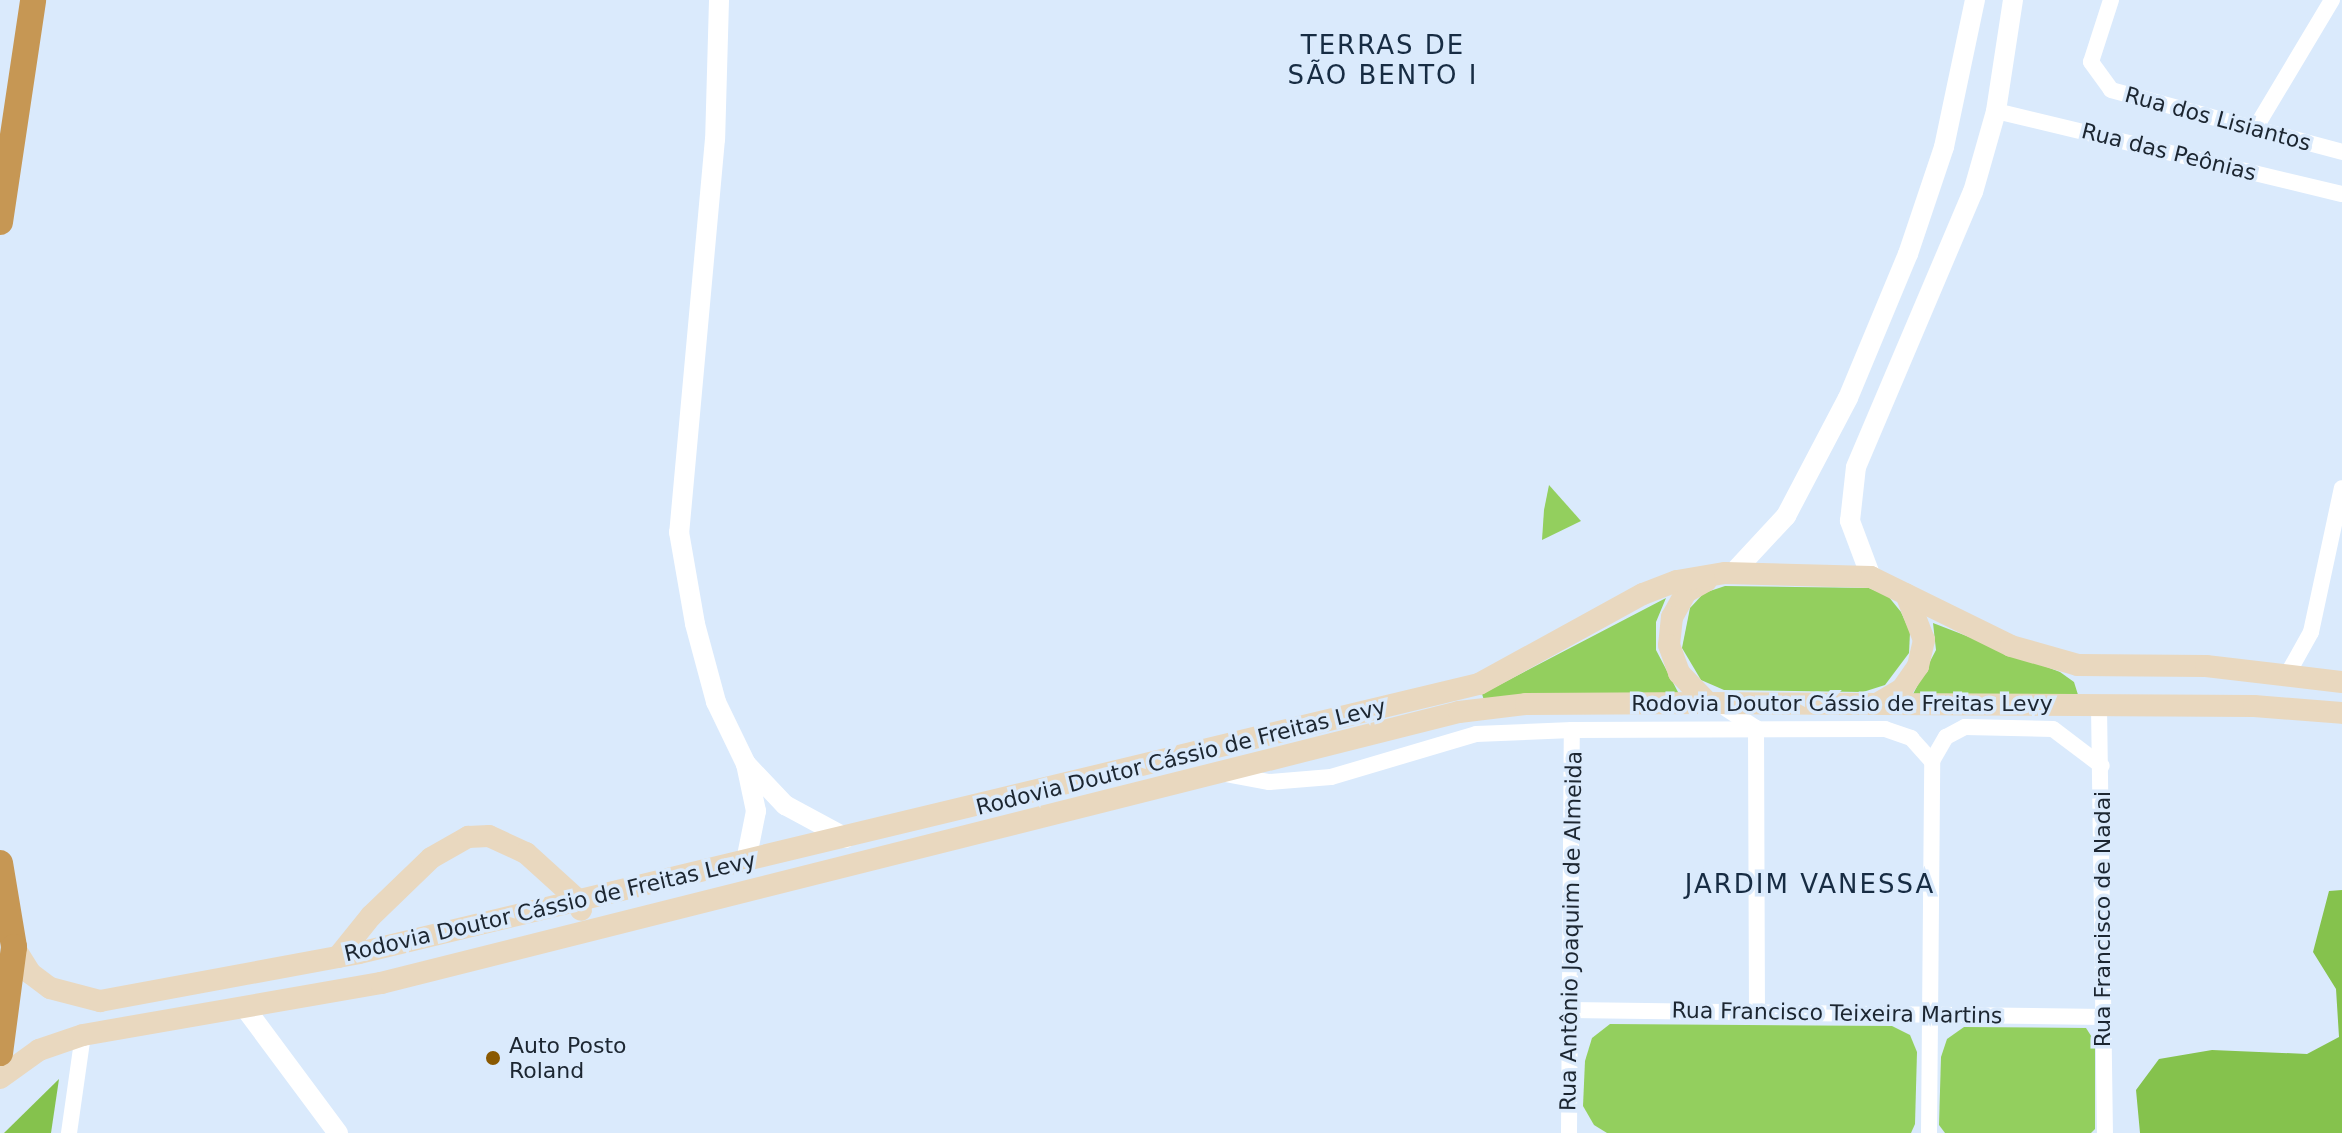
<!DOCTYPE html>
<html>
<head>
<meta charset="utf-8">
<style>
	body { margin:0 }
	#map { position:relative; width:2342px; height:1133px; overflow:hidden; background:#daeafc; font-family:"DejaVu Sans",sans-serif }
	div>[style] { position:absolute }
	.green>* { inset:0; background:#93cf5e }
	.forest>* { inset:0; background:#85c24d }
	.minor>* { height:16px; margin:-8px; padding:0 8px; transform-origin:8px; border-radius:8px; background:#fff }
	.tertiary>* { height:20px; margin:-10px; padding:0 10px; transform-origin:10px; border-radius:10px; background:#fff }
	.secondary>* { height:22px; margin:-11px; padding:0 11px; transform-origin:11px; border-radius:11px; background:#e9d8bf }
	.trunk>* { height:26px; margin:-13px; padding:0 13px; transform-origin:13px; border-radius:13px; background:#c69754 }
	.dots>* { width:22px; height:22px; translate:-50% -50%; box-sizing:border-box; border:4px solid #daeafc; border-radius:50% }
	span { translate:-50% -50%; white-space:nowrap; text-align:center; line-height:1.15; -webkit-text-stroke:7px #daeafc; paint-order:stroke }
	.street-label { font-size:22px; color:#1c2631 }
	.poi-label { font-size:22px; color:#1c2631 }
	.left { translate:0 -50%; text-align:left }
	.quarter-label { font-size:26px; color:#172c43; letter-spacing:2px }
</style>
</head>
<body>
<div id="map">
	<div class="green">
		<i style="clip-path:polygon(1549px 485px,1581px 521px,1542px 540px,1544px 510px)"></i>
		<i style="clip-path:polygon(1725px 586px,1869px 588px,1888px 596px,1901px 612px,1910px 632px,1909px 653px,1885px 685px,1863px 692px,1724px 690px,1701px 680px,1682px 648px,1690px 608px,1704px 593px)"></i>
		<i style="clip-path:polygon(1666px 598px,1656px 622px,1656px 650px,1679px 694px,1484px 700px,1482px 694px)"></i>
		<i style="clip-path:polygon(1933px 623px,2060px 672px,2074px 682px,2079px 698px,1911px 698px,1936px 650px)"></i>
		<i style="clip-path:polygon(1610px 1024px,1892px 1026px,1910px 1035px,1917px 1052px,1915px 1124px,1911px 1133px,1607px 1133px,1594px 1125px,1583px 1106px,1585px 1061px,1592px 1038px)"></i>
		<i style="clip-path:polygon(1964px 1027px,2086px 1028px,2095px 1042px,2095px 1129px,2091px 1133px,1945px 1133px,1939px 1125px,1941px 1057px,1947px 1039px)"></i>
	</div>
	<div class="forest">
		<i style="clip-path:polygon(2342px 890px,2342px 1133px,2140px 1133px,2136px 1090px,2159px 1059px,2212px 1050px,2307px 1054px,2339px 1037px,2336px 989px,2313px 952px,2329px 891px)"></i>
		<i style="clip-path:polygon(59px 1079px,51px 1133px,4px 1133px)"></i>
	</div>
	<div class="minor">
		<i style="left:2111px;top:0;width:65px;rotate:107.9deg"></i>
		<i style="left:2091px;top:62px;width:34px;rotate:54deg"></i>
		<i style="left:2111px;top:90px;width:239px;rotate:15deg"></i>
		<i style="left:1996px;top:111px;width:356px;rotate:13.5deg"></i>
		<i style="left:2256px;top:127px;width:148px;rotate:-59.1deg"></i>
		<i style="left:2287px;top:675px;width:49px;rotate:-60.8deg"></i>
		<i style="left:2311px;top:632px;width:147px;rotate:-77.9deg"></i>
		<i style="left:1719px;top:704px;width:44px;rotate:33deg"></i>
		<i style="left:1756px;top:728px;width:284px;rotate:89.8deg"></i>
		<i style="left:2099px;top:706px;width:427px;rotate:89.2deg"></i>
		<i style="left:1932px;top:761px;width:28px;rotate:-60deg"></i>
		<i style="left:1946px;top:737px;width:21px;rotate:-28deg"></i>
		<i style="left:1965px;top:727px;width:88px;rotate:1.3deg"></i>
		<i style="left:2053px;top:729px;width:61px;rotate:37.1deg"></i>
		<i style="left:1225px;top:774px;width:45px;rotate:10.3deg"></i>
		<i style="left:1269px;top:782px;width:62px;rotate:-4.6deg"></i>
		<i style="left:1331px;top:777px;width:151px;rotate:-16.5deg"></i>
		<i style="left:1476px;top:734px;width:96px;rotate:-2.4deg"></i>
		<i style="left:1572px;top:730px;width:313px;rotate:-0.2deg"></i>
		<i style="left:1885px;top:729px;width:28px;rotate:19deg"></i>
		<i style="left:1911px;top:738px;width:31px;rotate:48deg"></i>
		<i style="left:1570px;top:1010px;width:534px;rotate:0.75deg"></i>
		<i style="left:69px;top:1133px;width:99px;rotate:-81.9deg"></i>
		<i style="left:1569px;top:1133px;width:403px;rotate:-89.6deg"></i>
		<i style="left:1929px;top:1133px;width:372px;rotate:-89.5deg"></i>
	</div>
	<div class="tertiary">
		<i style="left:719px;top:0;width:139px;rotate:91.6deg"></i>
		<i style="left:715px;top:139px;width:395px;rotate:95.2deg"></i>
		<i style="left:679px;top:532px;width:93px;rotate:80.1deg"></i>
		<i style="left:695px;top:624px;width:81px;rotate:74.9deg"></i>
		<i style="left:716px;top:702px;width:69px;rotate:64.2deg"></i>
		<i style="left:746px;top:764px;width:48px;rotate:78deg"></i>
		<i style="left:756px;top:811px;width:51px;rotate:101.3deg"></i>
		<i style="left:1733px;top:573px;width:78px;rotate:-47.1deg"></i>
		<i style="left:1786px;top:516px;width:133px;rotate:-62.3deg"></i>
		<i style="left:1848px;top:398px;width:156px;rotate:-67.4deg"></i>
		<i style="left:1908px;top:254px;width:113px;rotate:-71.4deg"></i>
		<i style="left:1944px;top:147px;width:150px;rotate:-78.1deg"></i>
		<i style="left:1871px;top:577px;width:60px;rotate:-110.6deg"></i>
		<i style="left:1850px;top:521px;width:54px;rotate:-83.7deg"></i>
		<i style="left:1856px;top:467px;width:299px;rotate:-67deg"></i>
		<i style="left:1973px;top:192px;width:84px;rotate:-74.1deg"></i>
		<i style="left:1996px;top:111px;width:112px;rotate:-81.3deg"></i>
		<i style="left:746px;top:764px;width:57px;rotate:46.4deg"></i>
		<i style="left:785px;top:805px;width:69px;rotate:28.4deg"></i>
		<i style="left:245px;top:1008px;width:156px;rotate:53.4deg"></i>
	</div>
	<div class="secondary">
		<i style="left:1706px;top:581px;width:23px;rotate:151deg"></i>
		<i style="left:1686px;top:592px;width:29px;rotate:119deg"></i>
		<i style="left:1672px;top:617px;width:28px;rotate:96deg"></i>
		<i style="left:1669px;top:645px;width:30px;rotate:70deg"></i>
		<i style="left:1679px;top:673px;width:42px;rotate:46deg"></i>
		<i style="left:1877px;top:704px;width:29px;rotate:-31deg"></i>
		<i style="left:1902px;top:689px;width:28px;rotate:-55deg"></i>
		<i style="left:1918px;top:666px;width:27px;rotate:-77deg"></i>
		<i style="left:1924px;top:640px;width:49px;rotate:-111.4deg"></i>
		<i style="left:14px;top:947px;width:31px;rotate:58deg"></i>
		<i style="left:30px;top:973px;width:25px;rotate:37deg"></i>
		<i style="left:50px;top:988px;width:52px;rotate:14.6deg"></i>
		<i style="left:100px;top:1001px;width:263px;rotate:-10.5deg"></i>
		<i style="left:359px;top:953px;width:1152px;rotate:-13.51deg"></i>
		<i style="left:1479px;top:684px;width:187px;rotate:-28.8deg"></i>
		<i style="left:1643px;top:594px;width:36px;rotate:-21deg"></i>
		<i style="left:1677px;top:581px;width:49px;rotate:-9.5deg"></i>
		<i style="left:1725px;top:573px;width:146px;rotate:1.6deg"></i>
		<i style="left:1871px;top:577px;width:156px;rotate:26.2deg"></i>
		<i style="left:2011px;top:646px;width:70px;rotate:15.8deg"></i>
		<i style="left:2078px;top:665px;width:128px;rotate:0.4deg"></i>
		<i style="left:2206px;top:666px;width:137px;rotate:6.7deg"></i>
		<i style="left:338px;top:957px;width:53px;rotate:-51.2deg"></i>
		<i style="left:371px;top:916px;width:83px;rotate:-44deg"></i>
		<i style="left:431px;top:858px;width:43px;rotate:-29.6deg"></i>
		<i style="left:468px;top:837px;width:21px;rotate:-3deg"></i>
		<i style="left:489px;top:836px;width:41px;rotate:24.7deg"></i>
		<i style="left:526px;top:853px;width:72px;rotate:42.2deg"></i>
		<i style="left:579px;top:901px;width:9px;rotate:77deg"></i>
		<i style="left:0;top:1078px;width:48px;rotate:-35.7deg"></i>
		<i style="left:39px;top:1050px;width:46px;rotate:-18.8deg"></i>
		<i style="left:83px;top:1035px;width:303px;rotate:-9.9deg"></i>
		<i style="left:381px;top:983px;width:1112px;rotate:-14.11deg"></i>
		<i style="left:1459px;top:712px;width:67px;rotate:-6.8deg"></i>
		<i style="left:1526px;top:704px;width:182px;rotate:-0.3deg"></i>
		<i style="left:1708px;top:703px;width:546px;rotate:0.31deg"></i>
		<i style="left:2254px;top:706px;width:88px;rotate:4.5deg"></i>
	</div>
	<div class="trunk">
		<i style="left:0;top:222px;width:224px;rotate:-81.5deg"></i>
		<i style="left:0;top:863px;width:85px;rotate:80.5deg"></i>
		<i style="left:14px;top:947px;width:107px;rotate:97.5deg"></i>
	</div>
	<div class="dots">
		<i style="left:493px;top:1058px;background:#8a5901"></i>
	</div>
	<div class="street-label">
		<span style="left:2218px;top:119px;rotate:15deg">Rua dos Lisiantos</span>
		<span style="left:2169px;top:152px;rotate:14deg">Rua das Peônias</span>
		<span style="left:1842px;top:704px">Rodovia Doutor Cássio de Freitas Levy</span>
		<span style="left:1181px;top:757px;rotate:-14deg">Rodovia Doutor Cássio de Freitas Levy</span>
		<span style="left:550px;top:907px;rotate:-13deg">Rodovia Doutor Cássio de Freitas Levy</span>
		<span style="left:2103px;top:919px;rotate:-90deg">Rua Francisco de Nadai</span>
		<span style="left:1571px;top:931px;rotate:-89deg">Rua Antônio Joaquim de Almeida</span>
		<span style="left:1837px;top:1013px;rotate:1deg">Rua Francisco Teixeira Martins</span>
	</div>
	<div class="poi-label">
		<span class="left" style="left:509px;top:1058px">Auto Posto<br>Roland</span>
	</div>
	<div class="quarter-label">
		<span style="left:1383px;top:61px">TERRAS DE<br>SÃO BENTO I</span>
		<span style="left:1810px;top:885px">JARDIM VANESSA</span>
	</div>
</div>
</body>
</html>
